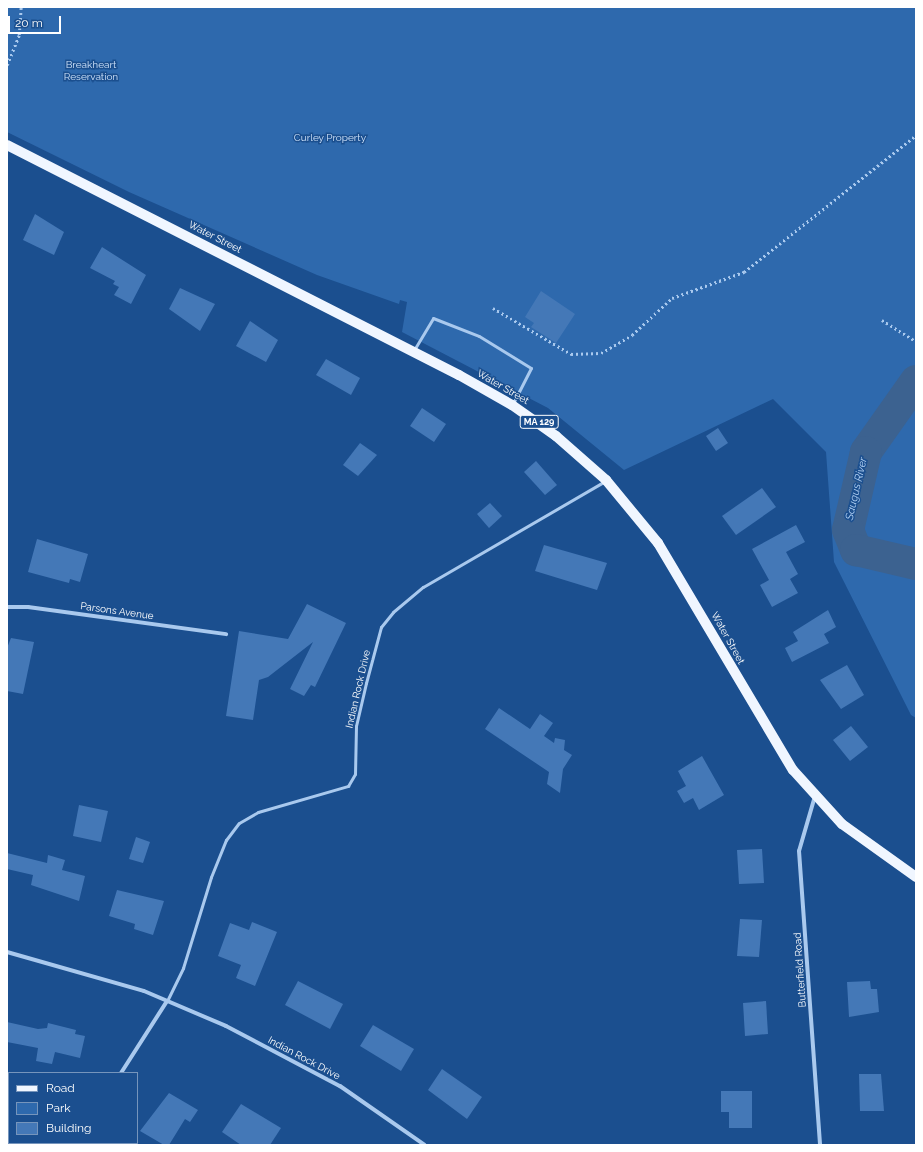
<!DOCTYPE html>
<html>
<head>
<meta charset="utf-8">
<style>
	body { margin:0 }
	#map { position:relative; width:923px; height:1152px; overflow:hidden; background:#1b4f8f; font-family:Raleway,sans-serif }
	div>[style] { position:absolute }
	.green>* { inset:0; background:#2e69ad }
	.stream>* { height:5.5px; margin:-2.75px; padding:0 2.75px; transform-origin:2.75px; border-radius:2.75px; background:#3c6290 }
	.river>* { height:32px; margin:-16px; padding:0 16px; transform-origin:16px; border-radius:16px; background:#3c6290 }
	.building>* { inset:0; background:#4478b7 }
	.path>* { height:2.5px; margin-top:-1.25px; transform-origin:0; background:repeating-linear-gradient(90deg,#a9c9ee 0 2px,transparent 0 5px) }
	.service>* { height:3px; margin:-1.5px; padding:0 1.5px; transform-origin:1.5px; border-radius:1.5px; background:#a9c9ee }
	.minor>* { height:4px; margin:-2px; padding:0 2px; transform-origin:2px; border-radius:2px; background:#a9c9ee }
	.primary>* { height:10px; margin:-5px; padding:0 5px; transform-origin:5px; border-radius:5px; background:#f0f6ff }
	span { translate:-50% -50%; white-space:nowrap; text-align:center; line-height:1.15; -webkit-text-stroke:3px #1b4f8f; paint-order:stroke }
	.shield-label span { padding:1px 3px; background:#1b4f8f; border:1px solid; border-radius:3px; -webkit-text-stroke-width:0 }
	.shield-label { font-size:9px; color:#fff; font-weight:700 }
	.park-label { font-size:10px; color:#cfe3fa }
	.street-label { font-size:10px; color:#fff }
	.water-label { font-size:11px; color:#b5d3f5; font-style:italic }
	.frame { position:absolute; inset:0; border:8px solid #fff; pointer-events:none }
	.legend { position:absolute; left:8px; top:1072px; width:130px; height:72px; box-sizing:border-box; background:#1b4f8f; border:1px solid #7695bc; margin:0; padding:5px 7px; list-style:none; font-size:12px; color:#fff }
	.legend li { display:flex; align-items:center; gap:8px; height:20px }
	.legend b { width:20px; border:1px solid #7695bc }
	.scale { position:absolute; left:8px; top:16px; width:53px; height:18px; box-sizing:border-box; border:2px solid #fff; border-top:0; padding-left:5px; font-size:12px; line-height:14px; white-space:nowrap; color:#fff; -webkit-text-stroke:3px #1b4f8f; paint-order:stroke }
</style>
</head>
<body>
<div id="map">
	<div class="green">
		<i style="clip-path:polygon(7px 7px,916px 7px,916px 718px,911px 715px,834px 562px,826px 452px,773px 399px,624px 470px,548px 408px,402px 332px,407px 302px,400px 300px,399px 304px,317px 275px,129px 192px,7px 132px)"></i>
	</div>
	<div class="stream">
		<i style="left:7px;top:1140px;width:2px"></i>
		<i style="left:22px;top:1143px;width:9px;rotate:13deg"></i>
	</div>
	<div class="river">
		<i style="left:916px;top:381px;width:87px;rotate:125.2deg"></i>
		<i style="left:866px;top:452px;width:80px;rotate:103deg"></i>
		<i style="left:848px;top:530px;width:22px;rotate:68deg"></i>
		<i style="left:856px;top:550px;width:62px;rotate:13.1deg"></i>
	</div>
	<div class="building">
		<i style="clip-path:polygon(35px 214px,64px 232px,54px 255px,23px 240px)"></i>
		<i style="clip-path:polygon(102px 247px,146px 275px,131px 304px,114px 295px,119px 287px,113px 284px,115px 281px,90px 268px)"></i>
		<i style="clip-path:polygon(180px 288px,215px 304px,200px 331px,169px 309px)"></i>
		<i style="clip-path:polygon(541px 291px,575px 314px,556px 343px,531px 327px,534px 323px,525px 317px)"></i>
		<i style="clip-path:polygon(250px 321px,278px 340px,266px 362px,236px 346px)"></i>
		<i style="clip-path:polygon(326px 359px,360px 378px,351px 395px,316px 375px)"></i>
		<i style="clip-path:polygon(422px 408px,446px 424px,434px 442px,410px 426px)"></i>
		<i style="clip-path:polygon(718px 428px,728px 443px,716px 451px,706px 436px)"></i>
		<i style="clip-path:polygon(360px 443px,377px 455px,358px 476px,343px 465px)"></i>
		<i style="clip-path:polygon(536px 461px,557px 485px,545px 495px,524px 472px)"></i>
		<i style="clip-path:polygon(762px 488px,776px 507px,736px 535px,722px 516px)"></i>
		<i style="clip-path:polygon(490px 503px,502px 516px,489px 528px,477px 514px)"></i>
		<i style="clip-path:polygon(796px 525px,805px 542px,786px 552px,798px 574px,790px 579px,798px 593px,772px 607px,760px 585px,769px 580px,752px 549px)"></i>
		<i style="clip-path:polygon(37px 539px,88px 554px,80px 582px,70px 579px,69px 583px,28px 572px)"></i>
		<i style="clip-path:polygon(544px 545px,607px 563px,597px 590px,535px 571px)"></i>
		<i style="clip-path:polygon(307px 604px,346px 623px,315px 687px,311px 685px,304px 696px,290px 689px,313px 642px,268px 677px,259px 680px,253px 720px,226px 716px,239px 631px,288px 639px)"></i>
		<i style="clip-path:polygon(828px 610px,836px 627px,824px 634px,829px 643px,792px 662px,785px 648px,798px 641px,793px 632px)"></i>
		<i style="clip-path:polygon(11px 638px,34px 642px,23px 694px,7px 691px,7px 648px)"></i>
		<i style="clip-path:polygon(847px 665px,864px 695px,841px 709px,820px 680px)"></i>
		<i style="clip-path:polygon(499px 708px,530px 729px,540px 714px,553px 723px,544px 736px,554px 743px,555px 738px,565px 740px,564px 750px,572px 755px,563px 769px,560px 793px,547px 784px,549px 772px,485px 729px)"></i>
		<i style="clip-path:polygon(851px 726px,868px 747px,850px 761px,833px 740px)"></i>
		<i style="clip-path:polygon(702px 756px,724px 795px,699px 810px,693px 798px,684px 803px,677px 791px,686px 786px,678px 771px)"></i>
		<i style="clip-path:polygon(79px 805px,108px 811px,101px 842px,73px 836px)"></i>
		<i style="clip-path:polygon(136px 837px,150px 842px,143px 863px,129px 859px)"></i>
		<i style="clip-path:polygon(762px 849px,764px 883px,739px 884px,737px 850px)"></i>
		<i style="clip-path:polygon(7px 853px,47px 863px,48px 855px,65px 860px,62px 870px,85px 876px,79px 901px,31px 885px,33px 875px,7px 869px)"></i>
		<i style="clip-path:polygon(117px 890px,164px 901px,153px 935px,134px 929px,135px 924px,109px 916px)"></i>
		<i style="clip-path:polygon(740px 919px,762px 920px,759px 957px,737px 956px)"></i>
		<i style="clip-path:polygon(252px 922px,277px 932px,255px 986px,236px 978px,241px 965px,218px 956px,230px 923px,249px 930px)"></i>
		<i style="clip-path:polygon(298px 981px,343px 1004px,330px 1029px,285px 1005px)"></i>
		<i style="clip-path:polygon(870px 981px,871px 989px,877px 989px,879px 1012px,849px 1017px,847px 982px)"></i>
		<i style="clip-path:polygon(766px 1001px,768px 1034px,745px 1036px,743px 1003px)"></i>
		<i style="clip-path:polygon(7px 1022px,38px 1029px,47px 1028px,48px 1023px,76px 1030px,75px 1034px,85px 1036px,80px 1058px,55px 1052px,52px 1064px,36px 1061px,38px 1048px,7px 1042px)"></i>
		<i style="clip-path:polygon(373px 1025px,414px 1049px,401px 1071px,360px 1046px)"></i>
		<i style="clip-path:polygon(442px 1069px,482px 1097px,467px 1119px,428px 1090px)"></i>
		<i style="clip-path:polygon(859px 1074px,881px 1074px,884px 1111px,860px 1111px)"></i>
		<i style="clip-path:polygon(721px 1091px,752px 1091px,752px 1128px,729px 1128px,729px 1112px,721px 1112px)"></i>
		<i style="clip-path:polygon(169px 1093px,198px 1110px,190px 1122px,185px 1119px,169px 1145px,164px 1145px,140px 1131px)"></i>
		<i style="clip-path:polygon(241px 1104px,281px 1128px,270px 1145px,241px 1145px,222px 1132px)"></i>
	</div>
	<div class="path">
		<i style="left:7px;top:65px;width:32px;rotate:-68deg"></i>
		<i style="left:19px;top:35px;width:28px;rotate:-86deg"></i>
		<i style="left:493px;top:308px;width:91px;rotate:30.5deg"></i>
		<i style="left:571px;top:354px;width:30px;rotate:-2deg"></i>
		<i style="left:601px;top:353px;width:36px;rotate:-30deg"></i>
		<i style="left:632px;top:335px;width:54px;rotate:-42.8deg"></i>
		<i style="left:672px;top:298px;width:77px;rotate:-19.9deg"></i>
		<i style="left:744px;top:272px;width:220px;rotate:-38.5deg"></i>
		<i style="left:882px;top:320px;width:40px;rotate:32deg"></i>
	</div>
	<div class="service">
		<i style="left:414px;top:350px;width:37px;rotate:-59deg"></i>
		<i style="left:433px;top:318px;width:49px;rotate:21.4deg"></i>
		<i style="left:479px;top:336px;width:61px;rotate:31.6deg"></i>
		<i style="left:531px;top:368px;width:39px;rotate:117deg"></i>
		<i style="left:167px;top:1001px;width:37px;rotate:-64deg"></i>
		<i style="left:183px;top:968px;width:95px;rotate:-72.9deg"></i>
		<i style="left:211px;top:877px;width:40px;rotate:-68deg"></i>
		<i style="left:226px;top:840px;width:21px;rotate:-53deg"></i>
		<i style="left:239px;top:823px;width:22px;rotate:-30deg"></i>
		<i style="left:258px;top:812px;width:94px;rotate:-16.1deg"></i>
		<i style="left:348px;top:786px;width:14px;rotate:-60deg"></i>
		<i style="left:355px;top:774px;width:48px;rotate:-88.8deg"></i>
		<i style="left:356px;top:726px;width:44px;rotate:-76.9deg"></i>
		<i style="left:366px;top:683px;width:58px;rotate:-75deg"></i>
		<i style="left:381px;top:627px;width:19px;rotate:-51deg"></i>
		<i style="left:393px;top:612px;width:39px;rotate:-40deg"></i>
		<i style="left:423px;top:587px;width:211px;rotate:-30.2deg"></i>
	</div>
	<div class="minor">
		<i style="left:7px;top:607px;width:21px"></i>
		<i style="left:28px;top:607px;width:200px;rotate:7.8deg"></i>
		<i style="left:815px;top:796px;width:57px;rotate:106.2deg"></i>
		<i style="left:799px;top:851px;width:295px;rotate:85.9deg"></i>
		<i style="left:7px;top:952px;width:142px;rotate:15.9deg"></i>
		<i style="left:144px;top:991px;width:89px;rotate:23.1deg"></i>
		<i style="left:226px;top:1026px;width:129px;rotate:27.8deg"></i>
		<i style="left:340px;top:1086px;width:103px;rotate:34.8deg"></i>
		<i style="left:121px;top:1073px;width:85px;rotate:-57.4deg"></i>
		<i style="left:70px;top:1145px;width:2px;rotate:-63deg"></i>
	</div>
	<div class="primary">
		<i style="left:7px;top:145px;width:507px;rotate:26.97deg"></i>
		<i style="left:459px;top:375px;width:61px;rotate:29.5deg"></i>
		<i style="left:512px;top:405px;width:54px;rotate:35.2deg"></i>
		<i style="left:556px;top:436px;width:67px;rotate:41.3deg"></i>
		<i style="left:606px;top:480px;width:82px;rotate:50.5deg"></i>
		<i style="left:658px;top:543px;width:264px;rotate:59.3deg"></i>
		<i style="left:793px;top:770px;width:73px;rotate:47.8deg"></i>
		<i style="left:842px;top:824px;width:91px;rotate:35.6deg"></i>
	</div>
	<div class="shield-label">
		<span style="left:539px;top:422px">MA 129</span>
	</div>
	<div class="park-label">
		<span style="left:91px;top:70px">Breakheart<br>Reservation</span>
		<span style="left:330px;top:138px">Curley Property</span>
	</div>
	<div class="street-label">
		<span style="left:215px;top:237px;rotate:27deg">Water Street</span>
		<span style="left:503px;top:387px;rotate:30deg">Water Street</span>
		<span style="left:117px;top:611px;rotate:8deg">Parsons Avenue</span>
		<span style="left:728px;top:638px;rotate:61deg">Water Street</span>
		<span style="left:358px;top:689px;rotate:-77deg">Indian Rock Drive</span>
		<span style="left:800px;top:970px;rotate:-94deg">Butterfield Road</span>
		<span style="left:304px;top:1058px;rotate:28deg">Indian Rock Drive</span>
	</div>
	<div class="water-label">
		<span style="left:857px;top:489px;rotate:-77deg">Saugus River</span>
	</div>
	<div class="frame"></div>
	<ul class="legend">
	<li><b style="height:5px;background:#f0f6ff"></b>Road</li>
	<li><b style="height:11px;background:#2e69ad"></b>Park</li>
	<li><b style="height:11px;background:#4478b7"></b>Building</li>
	</ul>
	<div class="scale">20 m</div>
</div>
</body>
</html>
